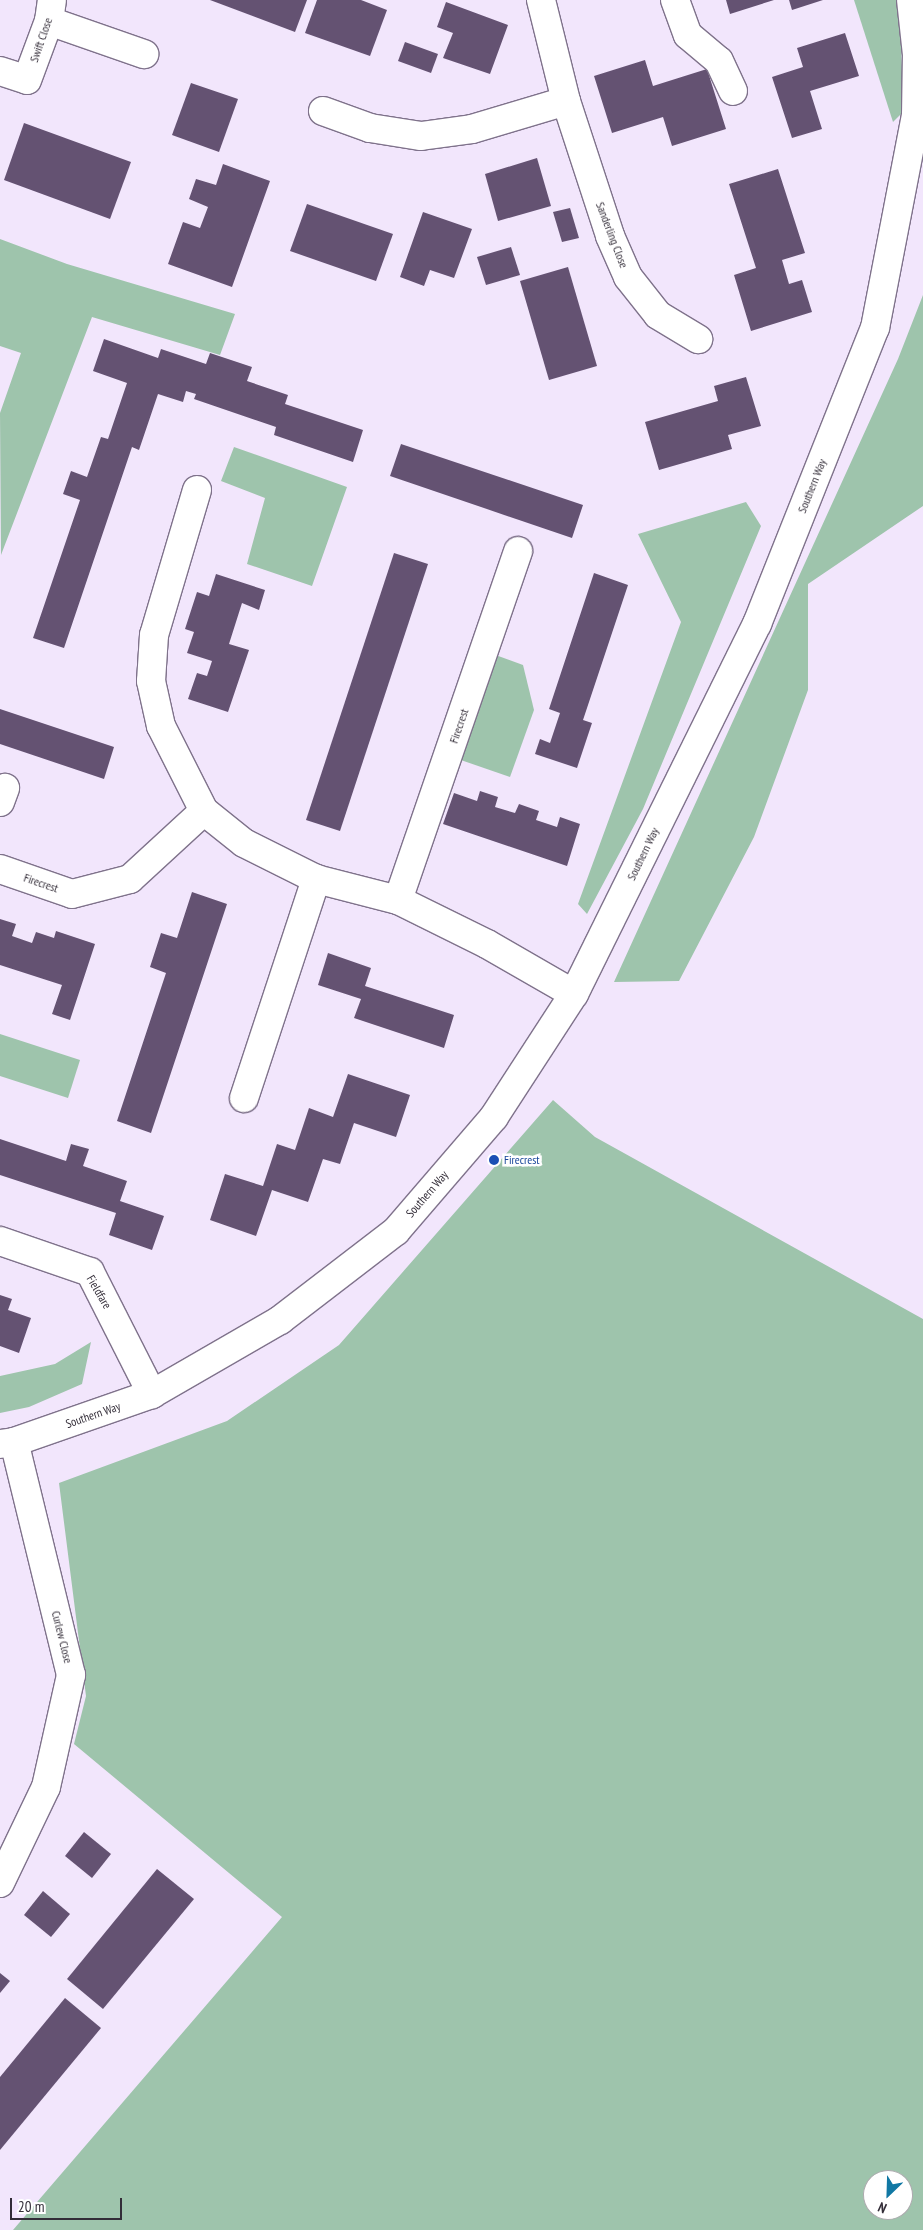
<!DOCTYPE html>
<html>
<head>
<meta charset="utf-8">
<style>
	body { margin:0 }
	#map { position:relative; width:923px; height:2230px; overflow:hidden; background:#f2e6fc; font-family:"PT Sans Narrow",sans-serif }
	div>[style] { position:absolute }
	.green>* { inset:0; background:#9ec4ac }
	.building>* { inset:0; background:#645272 }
	.roads { filter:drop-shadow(1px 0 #7f728b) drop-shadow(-1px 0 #7f728b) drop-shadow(0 1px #7f728b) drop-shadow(0 -1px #7f728b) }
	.minor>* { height:28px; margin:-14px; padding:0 14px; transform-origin:14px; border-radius:14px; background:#fff }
	.dots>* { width:14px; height:14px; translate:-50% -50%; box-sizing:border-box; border:2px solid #fff; border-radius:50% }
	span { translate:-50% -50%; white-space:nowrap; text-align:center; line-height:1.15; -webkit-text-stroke:5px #fff; paint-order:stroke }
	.street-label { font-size:12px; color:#332d38 }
	.transit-label { font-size:12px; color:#164399 }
	.left { translate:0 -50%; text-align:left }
	.north { position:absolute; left:863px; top:2170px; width:50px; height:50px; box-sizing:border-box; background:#fff; border:1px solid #adabaf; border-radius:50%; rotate:204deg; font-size:14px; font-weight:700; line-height:20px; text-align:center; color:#332d38 }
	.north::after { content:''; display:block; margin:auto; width:18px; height:22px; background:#1178a4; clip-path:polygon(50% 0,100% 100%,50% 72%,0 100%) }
	.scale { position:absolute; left:10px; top:2198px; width:112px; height:22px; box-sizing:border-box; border:2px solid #332d38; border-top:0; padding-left:6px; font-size:15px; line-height:18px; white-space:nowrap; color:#332d38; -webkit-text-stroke:4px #fff; paint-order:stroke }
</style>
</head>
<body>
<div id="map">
	<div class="green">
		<i style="clip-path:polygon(854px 0,900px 0,903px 112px,893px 122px)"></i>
		<i style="clip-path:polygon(0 239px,67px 264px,235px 314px,220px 355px,92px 317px,1px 555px,0 413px,21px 353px,0 346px)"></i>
		<i style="clip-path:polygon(923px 295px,923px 506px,808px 584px,808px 690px,754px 837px,679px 981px,614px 982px,898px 359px)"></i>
		<i style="clip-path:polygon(234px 447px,347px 487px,312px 586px,247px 564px,265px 498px,221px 481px)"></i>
		<i style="clip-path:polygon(746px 502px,761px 526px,643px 809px,587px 914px,578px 904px,681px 622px,638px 534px)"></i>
		<i style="clip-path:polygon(490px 653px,523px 665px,534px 710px,510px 777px,455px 758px)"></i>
		<i style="clip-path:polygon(0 1034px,80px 1060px,68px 1098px,0 1076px)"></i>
		<i style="clip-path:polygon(evenodd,553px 1100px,595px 1137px,923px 1319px,923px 2230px,13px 2230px,282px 1917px,74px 1744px,86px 1696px,59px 1483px,227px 1421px,339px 1345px,553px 1100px,873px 2180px,903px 2180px,903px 2210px,873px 2210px,873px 2180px)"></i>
		<i style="clip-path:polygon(91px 1342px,82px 1384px,29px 1407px,0 1413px,0 1376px,55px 1364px)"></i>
	</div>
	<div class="building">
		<i style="clip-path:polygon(210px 0,307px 0,295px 32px)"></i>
		<i style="clip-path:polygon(317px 0,361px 0,387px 10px,370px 56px,305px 33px)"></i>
		<i style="clip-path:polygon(726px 0,774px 0,730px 14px)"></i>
		<i style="clip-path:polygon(789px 0,823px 0,792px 10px)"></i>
		<i style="clip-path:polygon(446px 2px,508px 25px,490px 74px,443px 58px,453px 33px,437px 27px)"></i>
		<i style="clip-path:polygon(845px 33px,859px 76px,810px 91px,822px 129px,792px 138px,772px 77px,803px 67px,797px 48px)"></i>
		<i style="clip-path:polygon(405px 42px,438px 54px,431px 73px,398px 61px)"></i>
		<i style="clip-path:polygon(645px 60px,653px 86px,707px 69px,726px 129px,672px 146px,663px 117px,612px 133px,594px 76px)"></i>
		<i style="clip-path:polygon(191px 83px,238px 99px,219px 152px,172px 135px)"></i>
		<i style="clip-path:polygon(24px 123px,131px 162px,110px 219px,4px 180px)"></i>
		<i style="clip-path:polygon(537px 158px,551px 206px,498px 221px,485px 174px)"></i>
		<i style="clip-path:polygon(223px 164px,270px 181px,232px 287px,168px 264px,183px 222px,200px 228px,208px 207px,189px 199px,196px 179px,216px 185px)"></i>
		<i style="clip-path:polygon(778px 169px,805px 253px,782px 260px,789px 284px,802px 280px,812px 312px,751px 331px,734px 275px,756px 268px,729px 184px)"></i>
		<i style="clip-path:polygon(307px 204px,393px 234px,376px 281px,290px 251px)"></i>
		<i style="clip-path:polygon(570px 208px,579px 238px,562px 242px,553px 212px)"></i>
		<i style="clip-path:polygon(423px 212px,472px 229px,454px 278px,430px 270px,424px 286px,400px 277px)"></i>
		<i style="clip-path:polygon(511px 247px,520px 275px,486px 285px,477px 257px)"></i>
		<i style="clip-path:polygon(568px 267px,597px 366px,549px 380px,520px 281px)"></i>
		<i style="clip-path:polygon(104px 339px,158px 358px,161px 349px,206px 364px,210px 353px,252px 367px,247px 381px,288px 395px,285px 404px,363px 430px,353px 462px,274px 435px,276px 427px,194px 399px,196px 394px,186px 391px,183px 402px,158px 394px,139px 450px,132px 447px,64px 648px,33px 638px,80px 500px,63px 494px,71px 471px,87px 477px,101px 437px,108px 439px,127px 383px,93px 371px)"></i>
		<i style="clip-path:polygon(746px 377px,761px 426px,728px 435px,732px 449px,659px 470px,645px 422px,718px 401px,714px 386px)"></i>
		<i style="clip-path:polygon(401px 444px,583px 505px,572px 538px,390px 476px)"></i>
		<i style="clip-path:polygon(394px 553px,428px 564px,340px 831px,306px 820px)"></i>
		<i style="clip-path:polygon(594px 573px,628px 585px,583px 720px,592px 723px,577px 768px,535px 754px,540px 739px,550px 743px,560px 713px,549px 709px)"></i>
		<i style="clip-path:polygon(216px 574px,265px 590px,259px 610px,242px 603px,229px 644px,249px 650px,228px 712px,188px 699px,197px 673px,207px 676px,212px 661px,187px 653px,194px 632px,185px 629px,197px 592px,209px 596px)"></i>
		<i style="clip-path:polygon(0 709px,114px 747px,104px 779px,0 744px)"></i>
		<i style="clip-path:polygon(480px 791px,498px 797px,495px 807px,515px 813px,519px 804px,539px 811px,536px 820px,557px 827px,560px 817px,580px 824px,567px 866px,443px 824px,454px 793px,477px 801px)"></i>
		<i style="clip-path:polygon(192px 892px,227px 904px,151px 1133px,117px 1121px,166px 973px,150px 967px,161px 933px,177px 938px)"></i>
		<i style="clip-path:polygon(0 919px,16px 924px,12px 936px,32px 943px,36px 932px,54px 938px,56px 931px,95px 944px,70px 1020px,52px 1014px,62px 985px,0 965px)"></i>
		<i style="clip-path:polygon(328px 953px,371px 968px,365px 986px,454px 1015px,444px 1048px,354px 1018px,361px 999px,318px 985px)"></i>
		<i style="clip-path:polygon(348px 1074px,410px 1095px,396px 1137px,354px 1123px,340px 1164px,323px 1159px,308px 1202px,272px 1190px,256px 1236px,210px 1220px,225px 1174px,263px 1186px,277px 1144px,295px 1150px,309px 1108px,333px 1117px)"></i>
		<i style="clip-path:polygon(0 1139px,66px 1161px,71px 1144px,89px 1149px,83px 1166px,127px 1181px,120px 1201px,164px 1216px,152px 1250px,109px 1235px,116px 1213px,0 1175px)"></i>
		<i style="clip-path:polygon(0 1295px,12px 1299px,8px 1310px,31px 1318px,19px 1353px,0 1346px)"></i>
		<i style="clip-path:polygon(84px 1832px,111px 1854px,92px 1878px,65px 1856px)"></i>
		<i style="clip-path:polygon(157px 1869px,194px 1899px,103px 2009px,67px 1979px)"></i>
		<i style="clip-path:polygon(43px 1891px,70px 1914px,51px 1937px,24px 1915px)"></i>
		<i style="clip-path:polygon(0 1973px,10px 1981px,0 1993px)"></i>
		<i style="clip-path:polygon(65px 1998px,101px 2028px,0 2150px,0 2077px)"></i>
	</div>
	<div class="roads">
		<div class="minor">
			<i style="left:541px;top:0;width:104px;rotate:76.1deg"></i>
			<i style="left:566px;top:101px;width:142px;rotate:71.9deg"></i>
			<i style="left:610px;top:236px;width:45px;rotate:66.3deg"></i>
			<i style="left:628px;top:277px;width:48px;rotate:51.7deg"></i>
			<i style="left:658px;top:315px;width:47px;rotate:31deg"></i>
			<i style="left:675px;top:0;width:37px;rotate:70deg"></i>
			<i style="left:688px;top:35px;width:40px;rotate:40deg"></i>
			<i style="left:719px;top:61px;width:33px;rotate:65deg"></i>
			<i style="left:49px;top:21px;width:101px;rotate:19.2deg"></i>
			<i style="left:0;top:71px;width:28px;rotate:18deg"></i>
			<i style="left:27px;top:80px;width:63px;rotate:-69.6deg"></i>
			<i style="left:49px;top:21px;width:21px;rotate:-82deg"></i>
			<i style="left:323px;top:111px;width:50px;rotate:19.9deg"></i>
			<i style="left:370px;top:128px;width:52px;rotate:8.9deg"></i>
			<i style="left:421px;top:136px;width:51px;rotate:-7.8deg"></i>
			<i style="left:472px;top:129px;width:98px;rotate:-16.6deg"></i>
			<i style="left:197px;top:490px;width:151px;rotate:106.5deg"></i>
			<i style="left:154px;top:635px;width:46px;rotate:93.7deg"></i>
			<i style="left:151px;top:681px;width:46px;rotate:77.5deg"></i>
			<i style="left:161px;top:726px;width:95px;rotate:63.2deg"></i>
			<i style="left:204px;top:811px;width:51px;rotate:38.7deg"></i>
			<i style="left:244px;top:843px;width:80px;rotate:26.6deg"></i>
			<i style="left:316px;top:879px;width:85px;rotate:14.4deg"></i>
			<i style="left:398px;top:900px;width:99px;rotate:26.3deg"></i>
			<i style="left:487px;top:944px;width:100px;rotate:29.9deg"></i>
			<i style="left:0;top:802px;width:15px;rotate:-70deg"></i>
			<i style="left:0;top:869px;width:76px;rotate:19.1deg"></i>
			<i style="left:72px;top:894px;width:60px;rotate:-14.5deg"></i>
			<i style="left:130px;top:879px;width:100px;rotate:-42.6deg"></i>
			<i style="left:398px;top:900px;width:369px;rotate:-71deg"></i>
			<i style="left:244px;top:1098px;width:231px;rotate:-71.8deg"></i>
			<i style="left:0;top:1241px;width:95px;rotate:19deg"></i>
			<i style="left:90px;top:1272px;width:137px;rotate:63.1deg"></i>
			<i style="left:0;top:1444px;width:14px;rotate:-8deg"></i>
			<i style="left:14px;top:1442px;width:146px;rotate:-19.2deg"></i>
			<i style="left:152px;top:1394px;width:148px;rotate:-30deg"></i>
			<i style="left:280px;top:1320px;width:146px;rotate:-37.5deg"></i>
			<i style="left:396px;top:1231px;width:150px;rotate:-49.3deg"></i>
			<i style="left:494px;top:1117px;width:147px;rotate:-57deg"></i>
			<i style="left:574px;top:994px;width:413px;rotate:-63.7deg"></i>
			<i style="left:757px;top:624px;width:319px;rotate:-68.3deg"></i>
			<i style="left:875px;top:328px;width:216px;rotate:-79.1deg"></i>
			<i style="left:916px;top:116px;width:61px;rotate:-89.1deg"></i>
			<i style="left:917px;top:55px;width:55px;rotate:-96.2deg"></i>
			<i style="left:0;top:1883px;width:106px;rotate:-64.4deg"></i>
			<i style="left:46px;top:1787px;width:115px;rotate:-77.4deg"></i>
			<i style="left:71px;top:1675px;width:240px;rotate:-103.7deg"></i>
		</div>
	</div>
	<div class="dots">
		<i style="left:494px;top:1160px;background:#1a4fb4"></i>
	</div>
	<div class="street-label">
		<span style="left:41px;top:40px;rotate:-71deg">Swift Close</span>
		<span style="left:612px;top:235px;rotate:69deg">Sanderling Close</span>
		<span style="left:812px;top:486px;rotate:-68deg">Southern Way</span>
		<span style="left:459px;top:726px;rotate:-71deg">Firecrest</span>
		<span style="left:643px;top:854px;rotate:-64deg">Southern Way</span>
		<span style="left:41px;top:883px;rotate:19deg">Firecrest</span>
		<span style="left:427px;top:1194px;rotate:-49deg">Southern Way</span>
		<span style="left:99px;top:1292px;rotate:60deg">Fieldfare</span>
		<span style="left:93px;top:1415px;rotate:-19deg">Southern Way</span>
		<span style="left:62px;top:1637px;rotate:76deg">Curlew Close</span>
	</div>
	<div class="transit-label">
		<span class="left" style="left:504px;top:1160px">Firecrest</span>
	</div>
	<div class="north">N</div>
	<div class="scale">20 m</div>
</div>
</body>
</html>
